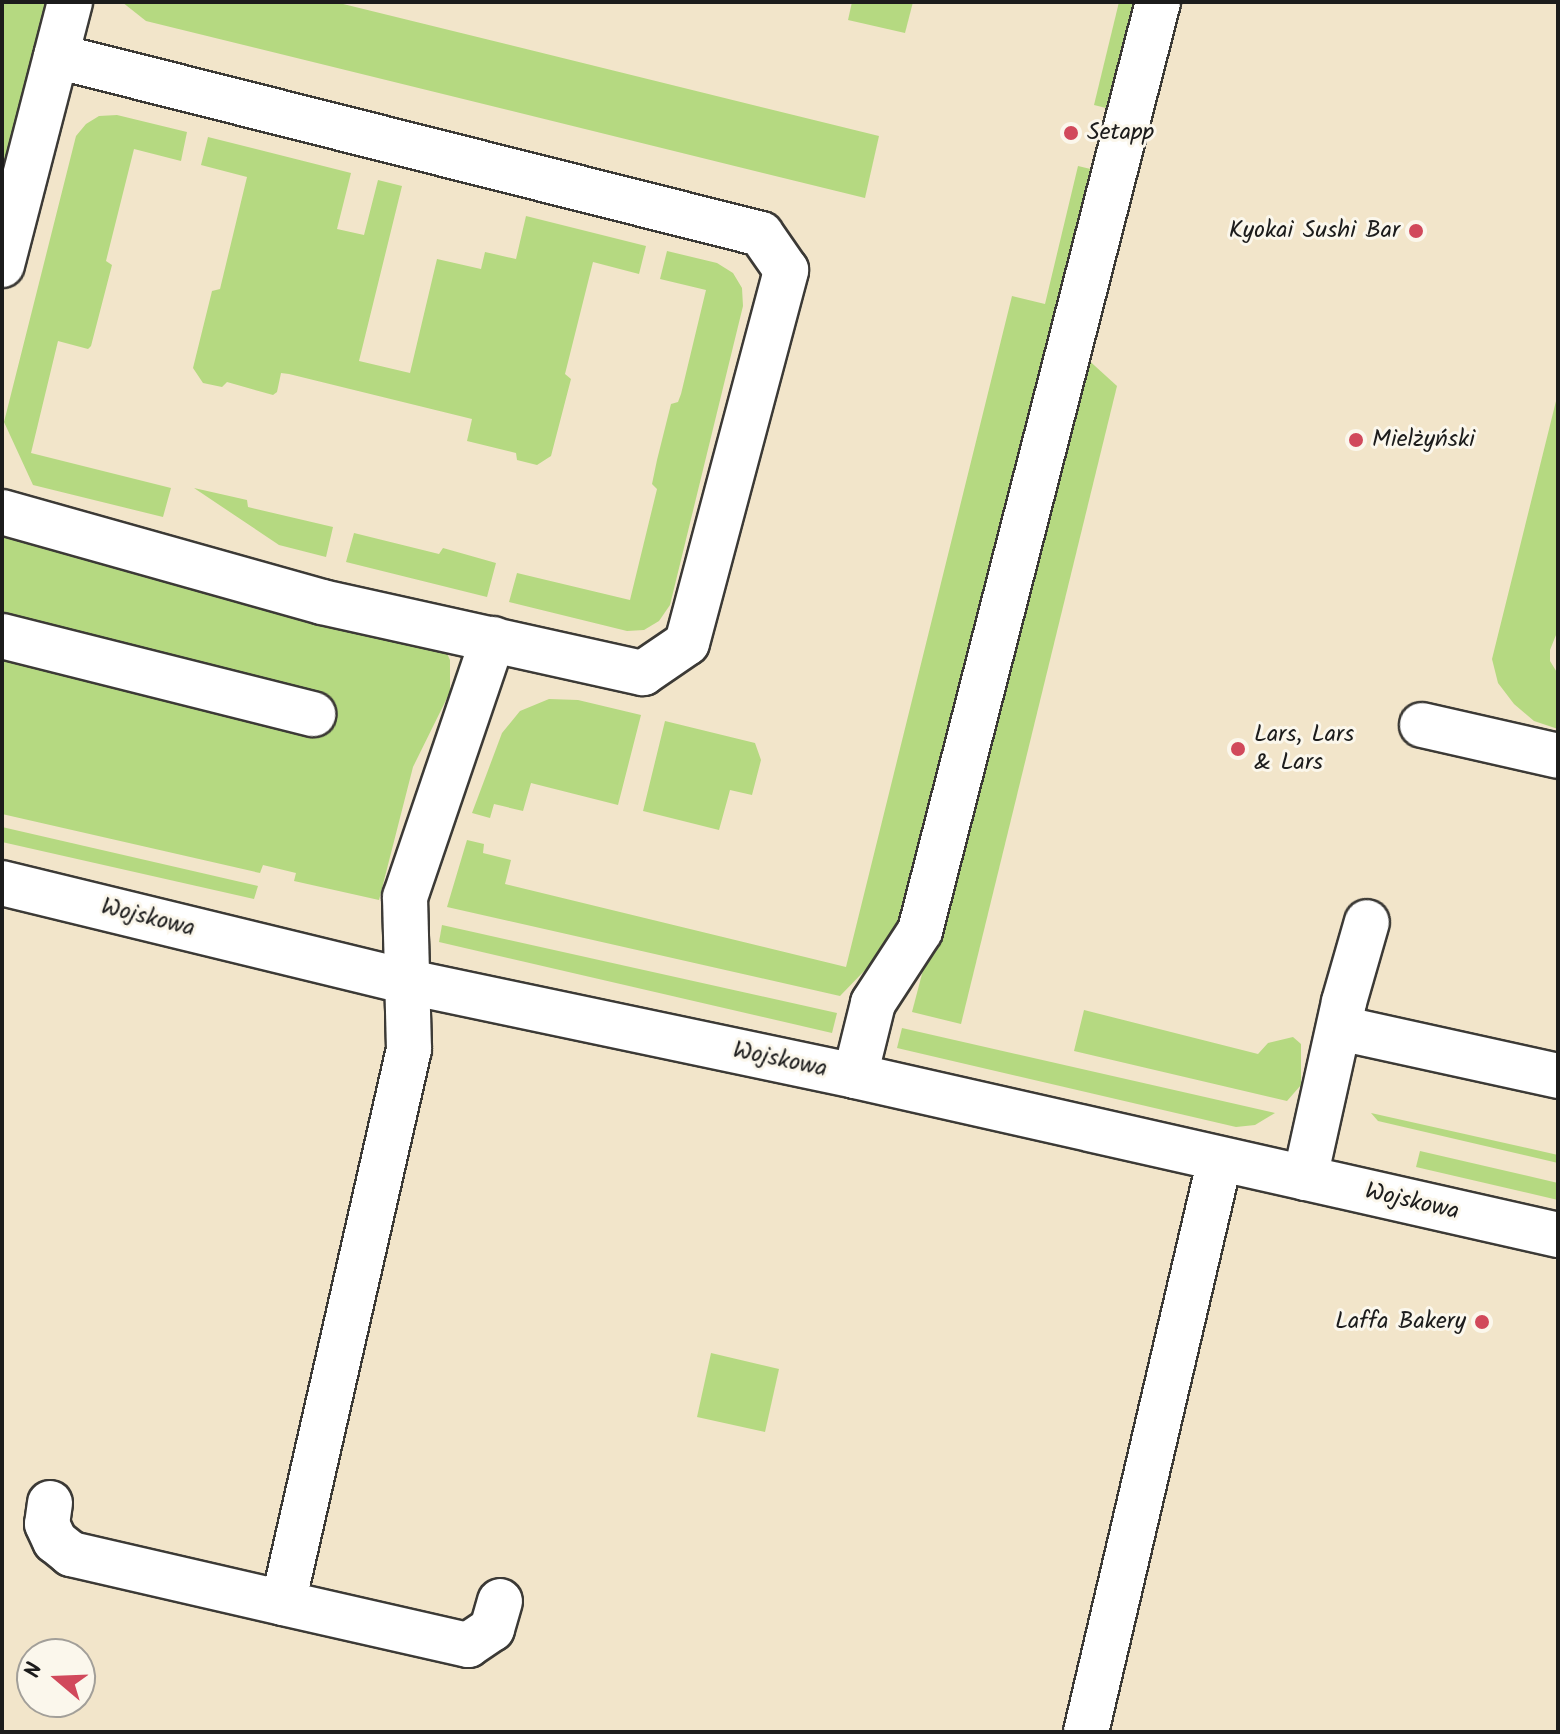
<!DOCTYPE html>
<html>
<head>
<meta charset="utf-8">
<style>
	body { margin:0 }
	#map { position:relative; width:1560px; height:1734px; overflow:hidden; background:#f2e5ca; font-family:Kalam,sans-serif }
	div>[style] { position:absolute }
	.green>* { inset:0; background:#b5d981 }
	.roads { filter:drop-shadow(2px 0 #3c3a36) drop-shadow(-2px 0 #3c3a36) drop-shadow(0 2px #3c3a36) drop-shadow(0 -2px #3c3a36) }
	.minor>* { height:44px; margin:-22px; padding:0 22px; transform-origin:22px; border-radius:22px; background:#fff }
	.dots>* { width:22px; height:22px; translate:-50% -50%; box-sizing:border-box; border:4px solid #fbf7ec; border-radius:50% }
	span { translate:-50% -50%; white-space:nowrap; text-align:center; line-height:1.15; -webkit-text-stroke:6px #fbf7ec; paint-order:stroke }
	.poi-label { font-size:24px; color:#1c1c1c }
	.left { translate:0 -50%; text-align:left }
	.right { translate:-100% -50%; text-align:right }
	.street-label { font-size:24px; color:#1c1c1c }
	.frame { position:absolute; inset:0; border:4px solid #1c1c1c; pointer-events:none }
	.north { position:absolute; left:16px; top:1638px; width:80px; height:80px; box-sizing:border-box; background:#fbf7ec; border:2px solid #a29f99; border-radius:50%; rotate:289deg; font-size:22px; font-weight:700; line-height:32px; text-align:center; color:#1c1c1c }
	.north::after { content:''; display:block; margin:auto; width:28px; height:36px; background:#d1495b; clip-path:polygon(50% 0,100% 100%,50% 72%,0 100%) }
</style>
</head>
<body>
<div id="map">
	<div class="green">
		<i style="clip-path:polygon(2px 2px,47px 2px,2px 182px)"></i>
		<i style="clip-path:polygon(122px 2px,335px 2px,879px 136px,865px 198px,146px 21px)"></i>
		<i style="clip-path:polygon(852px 2px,913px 2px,905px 33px,848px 20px)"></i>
		<i style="clip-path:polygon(1119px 2px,1141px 2px,1114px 110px,1094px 105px)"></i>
		<i style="clip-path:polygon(117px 115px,187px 132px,181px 161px,134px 149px,106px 261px,112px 265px,91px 346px,88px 349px,58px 341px,31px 453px,171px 488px,163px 517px,33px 485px,4px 422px,76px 136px,86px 124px,99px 116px)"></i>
		<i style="clip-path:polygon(208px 137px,351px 173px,337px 229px,364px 235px,378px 180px,402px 186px,359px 361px,410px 373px,437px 259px,481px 269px,485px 252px,516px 259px,526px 216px,646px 246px,639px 274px,593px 262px,565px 374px,571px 379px,551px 456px,537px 465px,517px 460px,516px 453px,467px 441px,472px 419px,289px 374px,281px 373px,277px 392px,273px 395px,227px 382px,222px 387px,203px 383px,193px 368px,212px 291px,220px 289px,247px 177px,201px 165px)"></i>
		<i style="clip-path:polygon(1078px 166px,1099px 171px,900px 934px,840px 996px,447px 907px,467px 840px,484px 844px,483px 853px,511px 860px,505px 884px,846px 967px,1012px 296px,1045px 304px)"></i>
		<i style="clip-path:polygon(667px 251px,717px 263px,733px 273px,742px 288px,743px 306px,670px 605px,659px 621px,644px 630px,627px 631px,509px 602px,517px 573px,630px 600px,657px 489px,652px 484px,657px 460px,671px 404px,678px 402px,681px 394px,706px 290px,660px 279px)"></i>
		<i style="clip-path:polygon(1084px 356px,1117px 386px,961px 1024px,912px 1012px)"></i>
		<i style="clip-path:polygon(1558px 393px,1558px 630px,1550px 650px,1550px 661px,1558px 674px,1558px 729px,1534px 721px,1514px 704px,1498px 683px,1492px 659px)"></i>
		<i style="clip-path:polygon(194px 488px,247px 500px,248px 507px,333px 527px,326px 557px,279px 545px)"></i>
		<i style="clip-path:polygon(354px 533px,439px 554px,443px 548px,496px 563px,487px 597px,346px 562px)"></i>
		<i style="clip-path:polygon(2px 535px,435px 642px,445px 649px,450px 660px,450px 692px,413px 767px,379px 900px,294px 881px,296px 873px,263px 865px,260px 873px,2px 814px)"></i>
		<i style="clip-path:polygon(549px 699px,578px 700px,641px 715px,618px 805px,531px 783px,523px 811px,494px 804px,490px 818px,472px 813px,502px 733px,520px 711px)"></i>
		<i style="clip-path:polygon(665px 721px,755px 743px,761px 760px,752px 795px,730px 790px,719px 830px,643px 811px)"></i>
		<i style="clip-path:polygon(2px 827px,258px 886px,254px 899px,2px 842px)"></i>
		<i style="clip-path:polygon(442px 925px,837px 1013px,832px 1033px,439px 942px)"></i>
		<i style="clip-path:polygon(1084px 1010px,1258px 1054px,1268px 1043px,1293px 1037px,1301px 1044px,1301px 1085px,1287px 1101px,1074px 1051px)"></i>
		<i style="clip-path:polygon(902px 1028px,1275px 1113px,1255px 1125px,1236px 1127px,897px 1048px)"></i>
		<i style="clip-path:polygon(1371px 1113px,1558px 1155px,1558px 1163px,1378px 1121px)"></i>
		<i style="clip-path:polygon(1420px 1151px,1558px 1183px,1558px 1200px,1416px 1167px)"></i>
		<i style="clip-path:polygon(711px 1353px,779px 1369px,765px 1432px,697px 1417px)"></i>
	</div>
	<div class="roads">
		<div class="minor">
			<i style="left:2px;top:265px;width:272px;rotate:-75.5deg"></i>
			<i style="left:2px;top:512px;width:332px;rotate:15.7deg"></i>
			<i style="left:322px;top:602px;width:329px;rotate:12.5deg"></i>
			<i style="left:643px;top:673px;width:53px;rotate:-34.3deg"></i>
			<i style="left:687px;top:643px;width:386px;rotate:-75.1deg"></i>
			<i style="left:786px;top:270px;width:44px;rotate:-124.8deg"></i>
			<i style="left:761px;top:234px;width:727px;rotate:-165.83deg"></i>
			<i style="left:2px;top:636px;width:321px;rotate:14.1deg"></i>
			<i style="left:493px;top:639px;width:273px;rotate:108.8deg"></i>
			<i style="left:405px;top:897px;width:152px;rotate:88.5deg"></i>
			<i style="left:409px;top:1049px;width:568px;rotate:102.81deg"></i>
			<i style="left:283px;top:1603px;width:190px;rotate:12.8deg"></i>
			<i style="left:468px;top:1645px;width:29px;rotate:-34deg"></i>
			<i style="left:492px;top:1629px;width:29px;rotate:-74deg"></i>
			<i style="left:1422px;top:725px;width:139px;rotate:12.8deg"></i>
			<i style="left:2px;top:883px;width:419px;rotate:13.7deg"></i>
			<i style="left:409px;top:982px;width:456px;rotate:11.9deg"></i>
			<i style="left:855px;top:1076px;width:721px;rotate:12.74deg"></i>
			<i style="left:1340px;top:1028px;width:223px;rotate:12.4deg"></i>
			<i style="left:855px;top:1076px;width:75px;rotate:-76.1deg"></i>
			<i style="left:873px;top:1003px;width:86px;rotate:-56.9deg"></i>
			<i style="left:920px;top:931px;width:959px;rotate:-75.63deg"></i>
			<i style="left:1305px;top:1178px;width:180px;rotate:-77.5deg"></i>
			<i style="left:1344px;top:1002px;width:83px;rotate:-74deg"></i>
			<i style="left:50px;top:1503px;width:21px;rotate:98deg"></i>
			<i style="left:47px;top:1524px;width:19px;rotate:65deg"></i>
			<i style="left:55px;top:1541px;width:21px;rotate:39deg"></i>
			<i style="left:71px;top:1554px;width:218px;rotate:13deg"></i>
			<i style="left:1086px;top:1732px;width:588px;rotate:-76.84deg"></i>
		</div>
	</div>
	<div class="dots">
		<i style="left:1071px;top:133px;background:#d1495b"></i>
		<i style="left:1416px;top:231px;background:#d1495b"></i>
		<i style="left:1356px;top:440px;background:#d1495b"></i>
		<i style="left:1238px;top:749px;background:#d1495b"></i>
		<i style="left:1482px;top:1322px;background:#d1495b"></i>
	</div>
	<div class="poi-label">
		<span class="left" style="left:1087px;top:133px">Setapp</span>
		<span class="right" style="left:1400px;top:231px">Kyokai Sushi Bar</span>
		<span class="left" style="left:1372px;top:440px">Mielżyński</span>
		<span class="left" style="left:1254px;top:749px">Lars, Lars<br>&amp; Lars</span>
		<span class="right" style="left:1466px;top:1322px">Laffa Bakery</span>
	</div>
	<div class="street-label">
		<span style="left:148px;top:918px;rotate:14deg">Wojskowa</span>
		<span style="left:780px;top:1060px;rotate:12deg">Wojskowa</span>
		<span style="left:1412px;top:1202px;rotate:13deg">Wojskowa</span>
	</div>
	<div class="frame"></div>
	<div class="north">N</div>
</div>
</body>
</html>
